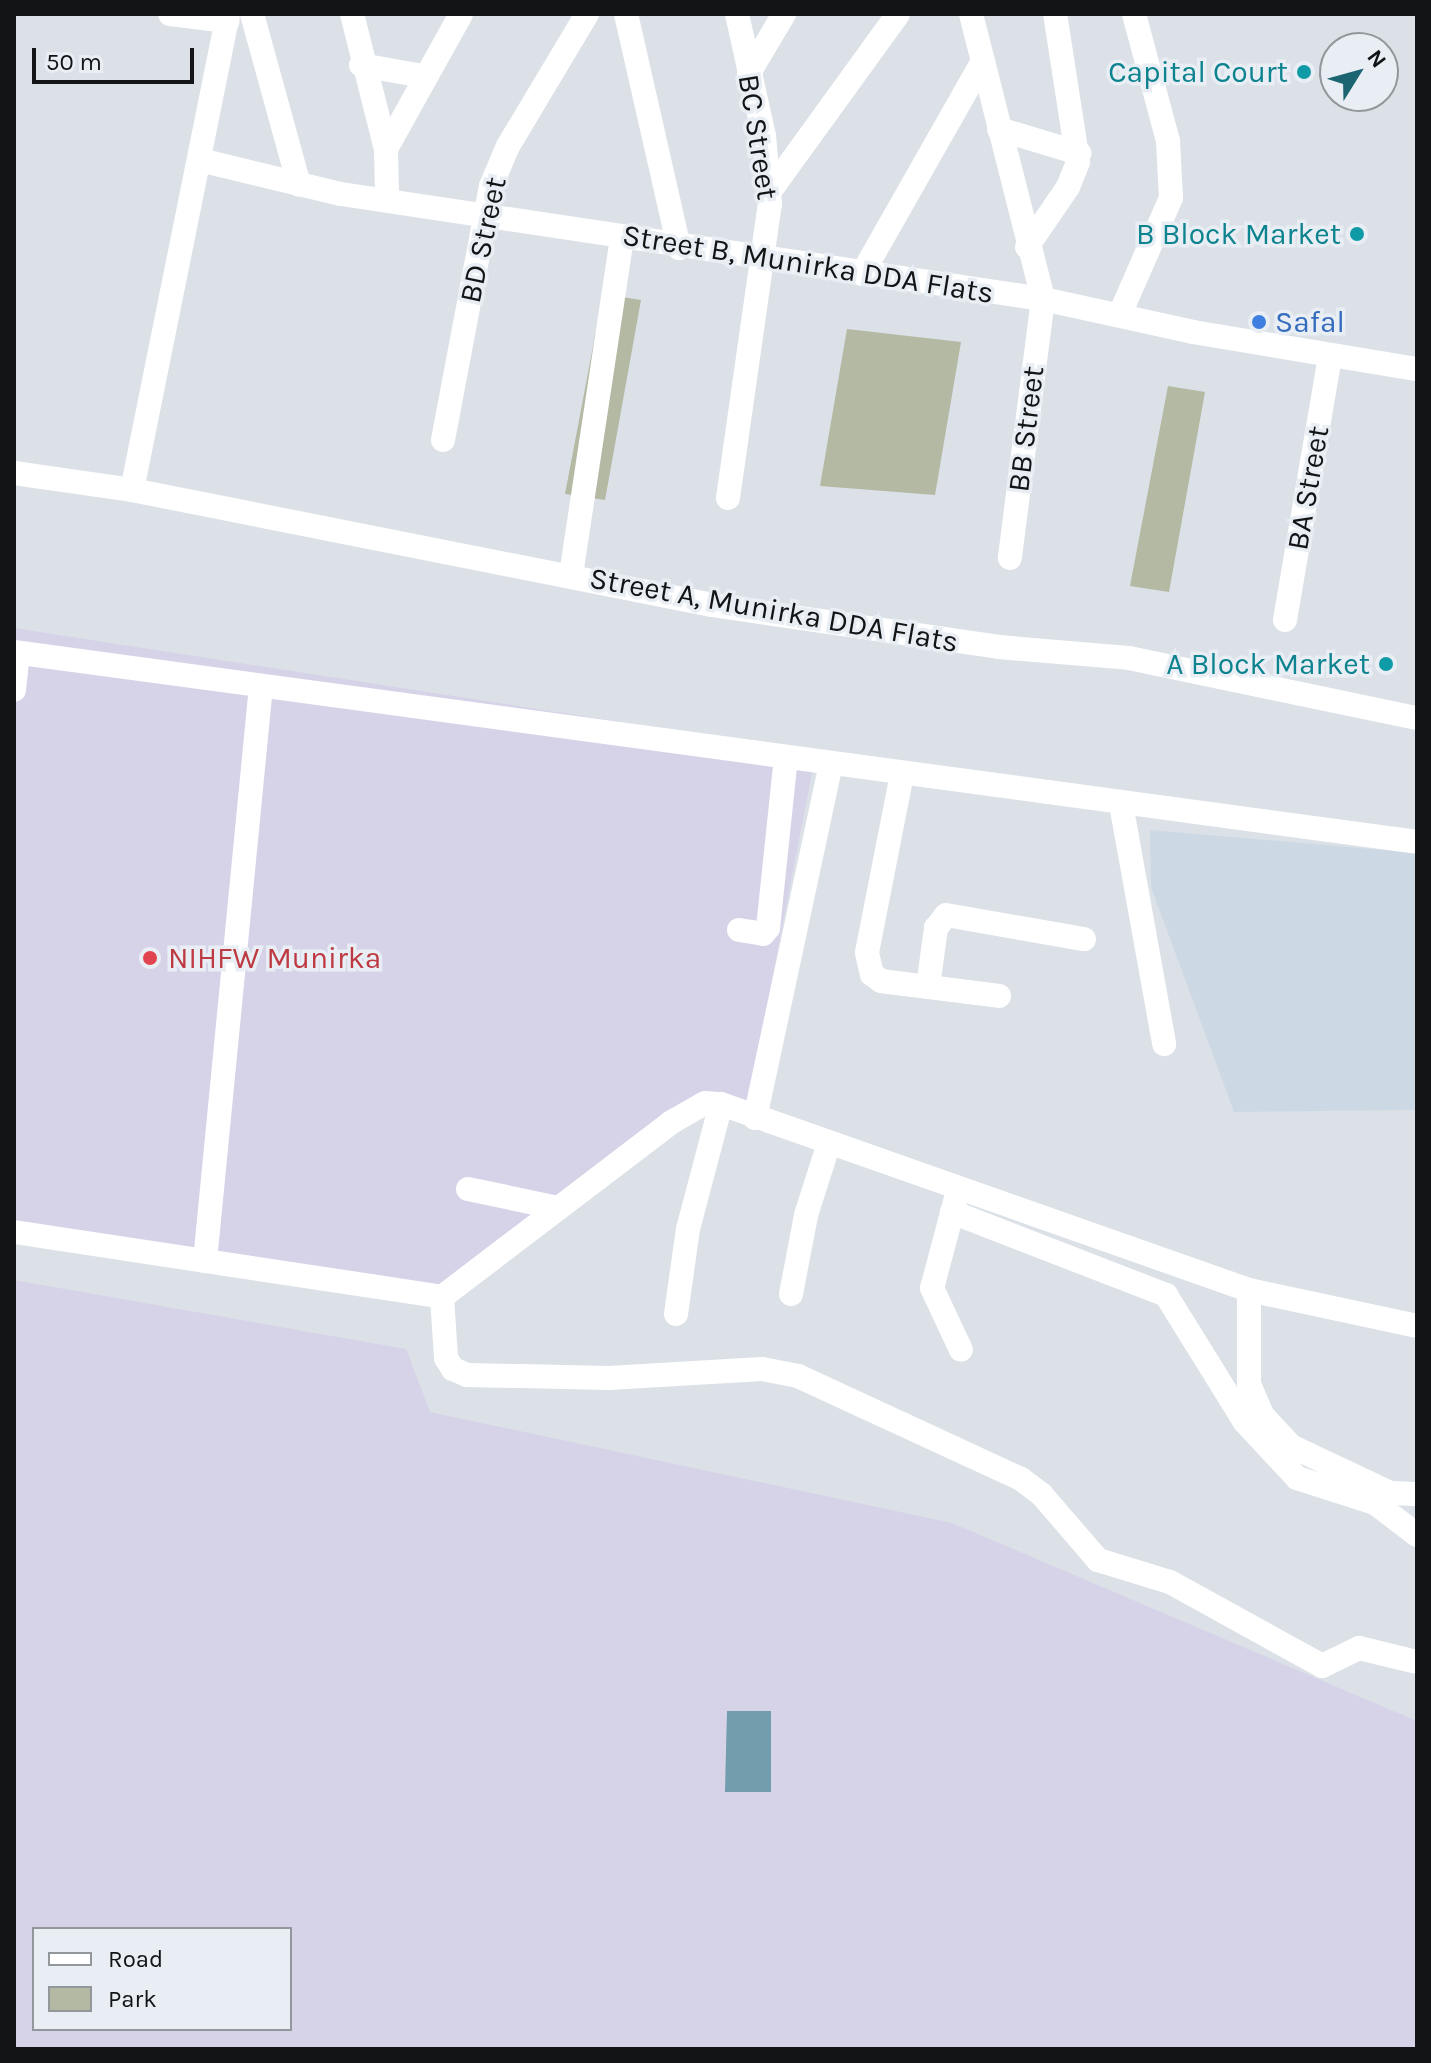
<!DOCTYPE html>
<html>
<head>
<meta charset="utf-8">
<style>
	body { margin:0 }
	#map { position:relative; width:1431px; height:2063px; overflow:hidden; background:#dbe1e7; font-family:Karla,sans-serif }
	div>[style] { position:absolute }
	.built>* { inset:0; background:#ccd8e4 }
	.education>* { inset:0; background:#d6d3e9 }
	.green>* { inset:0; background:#b3b9a3 }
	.water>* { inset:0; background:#719dac }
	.street>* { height:24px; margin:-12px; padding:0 12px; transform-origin:12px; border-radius:12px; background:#fff }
	.dots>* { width:22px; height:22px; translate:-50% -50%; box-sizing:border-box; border:4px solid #e8eef4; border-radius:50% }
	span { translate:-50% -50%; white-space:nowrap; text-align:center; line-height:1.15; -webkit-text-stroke:7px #e8eef4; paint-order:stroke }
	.culture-label { font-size:30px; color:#0d838f }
	.right { translate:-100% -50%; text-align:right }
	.street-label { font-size:30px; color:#121416 }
	.shop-label { font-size:30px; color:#366cbe }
	.left { translate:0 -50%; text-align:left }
	.health-label { font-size:30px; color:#be3a42 }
	.frame { position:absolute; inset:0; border:16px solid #121416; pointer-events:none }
	.legend { position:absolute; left:32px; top:1927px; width:260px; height:104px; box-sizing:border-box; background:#e8eef4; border:2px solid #92979b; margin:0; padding:10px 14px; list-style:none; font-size:24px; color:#121416 }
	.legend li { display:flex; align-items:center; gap:16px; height:40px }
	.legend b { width:40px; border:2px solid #92979b }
	.north { position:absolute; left:1319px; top:32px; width:80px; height:80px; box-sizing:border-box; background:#e8eef4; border:2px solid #92979b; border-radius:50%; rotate:53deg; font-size:22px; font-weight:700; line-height:32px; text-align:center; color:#121416 }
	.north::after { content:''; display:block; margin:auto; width:28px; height:36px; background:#1d6473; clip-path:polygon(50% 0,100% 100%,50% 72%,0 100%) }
	.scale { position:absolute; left:32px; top:48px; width:162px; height:36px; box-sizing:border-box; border:4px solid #121416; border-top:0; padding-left:10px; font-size:24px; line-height:28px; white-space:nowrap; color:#121416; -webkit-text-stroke:6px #e8eef4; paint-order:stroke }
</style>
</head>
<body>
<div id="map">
	<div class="built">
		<i style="clip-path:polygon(1150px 830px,1417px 853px,1417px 1110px,1234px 1112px,1151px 887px)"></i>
	</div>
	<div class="education">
		<i style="clip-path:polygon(14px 628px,816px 752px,744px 1125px,705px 1110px,457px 1296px,14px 1238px)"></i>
		<i style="clip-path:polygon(evenodd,14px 1280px,406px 1349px,430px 1412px,952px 1523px,1417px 1721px,1417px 2049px,14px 2049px,14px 1280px,34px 1929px,290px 1929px,290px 2029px,34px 2029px,34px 1929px)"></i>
	</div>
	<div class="green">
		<i style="clip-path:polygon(603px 294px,641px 300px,605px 500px,565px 494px)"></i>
		<i style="clip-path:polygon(847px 329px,961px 342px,935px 495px,820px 486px)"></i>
		<i style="clip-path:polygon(1168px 386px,1205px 392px,1169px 592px,1130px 586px)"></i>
	</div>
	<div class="water">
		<i style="clip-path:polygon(727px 1711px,771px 1711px,771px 1792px,725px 1792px)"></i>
	</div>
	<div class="street">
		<i style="left:170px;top:14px;width:58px;rotate:6.9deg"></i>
		<i style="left:252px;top:14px;width:177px;rotate:74.6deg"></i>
		<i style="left:352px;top:14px;width:139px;rotate:75.9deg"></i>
		<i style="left:626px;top:14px;width:240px;rotate:77.2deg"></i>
		<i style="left:971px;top:14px;width:294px;rotate:75.8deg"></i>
		<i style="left:1043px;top:299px;width:261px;rotate:97.3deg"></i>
		<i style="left:361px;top:65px;width:63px;rotate:10.1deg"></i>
		<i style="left:749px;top:73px;width:69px;rotate:-59.3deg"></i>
		<i style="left:999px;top:129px;width:84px;rotate:16.7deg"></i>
		<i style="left:200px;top:160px;width:145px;rotate:13.6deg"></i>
		<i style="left:341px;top:194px;width:710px;rotate:8.51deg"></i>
		<i style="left:1043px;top:299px;width:154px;rotate:12.4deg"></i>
		<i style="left:1193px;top:332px;width:227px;rotate:9.4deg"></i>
		<i style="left:770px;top:191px;width:218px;rotate:-54.1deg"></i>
		<i style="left:387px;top:196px;width:47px;rotate:-91.2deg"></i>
		<i style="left:386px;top:149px;width:154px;rotate:-60.9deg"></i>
		<i style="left:1027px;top:247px;width:73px;rotate:-55.7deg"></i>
		<i style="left:1068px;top:187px;width:27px;rotate:-68deg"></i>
		<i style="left:1078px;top:162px;width:150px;rotate:-98.8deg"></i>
		<i style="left:862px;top:274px;width:245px;rotate:-60.4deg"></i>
		<i style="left:1120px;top:314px;width:127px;rotate:-66.3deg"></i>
		<i style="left:1171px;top:198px;width:57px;rotate:-93deg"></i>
		<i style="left:1168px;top:141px;width:131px;rotate:-105deg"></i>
		<i style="left:443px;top:440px;width:258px;rotate:-79.3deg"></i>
		<i style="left:491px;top:186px;width:43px;rotate:-67deg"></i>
		<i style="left:508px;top:146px;width:154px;rotate:-59.1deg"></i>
		<i style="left:14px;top:473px;width:119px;rotate:8.2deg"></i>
		<i style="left:132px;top:490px;width:591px;rotate:11.21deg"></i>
		<i style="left:712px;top:605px;width:290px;rotate:8.3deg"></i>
		<i style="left:999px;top:647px;width:130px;rotate:4.8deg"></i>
		<i style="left:1129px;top:658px;width:294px;rotate:11.8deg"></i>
		<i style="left:132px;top:490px;width:486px;rotate:-78.6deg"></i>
		<i style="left:728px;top:498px;width:297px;rotate:-81.9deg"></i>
		<i style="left:770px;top:204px;width:68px;rotate:-95deg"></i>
		<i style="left:764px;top:136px;width:125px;rotate:-102.5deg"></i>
		<i style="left:571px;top:575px;width:342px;rotate:-81.4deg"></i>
		<i style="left:1285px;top:620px;width:268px;rotate:-80.3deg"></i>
		<i style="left:14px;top:652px;width:1416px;rotate:7.71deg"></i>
		<i style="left:14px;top:690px;width:37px;rotate:-84deg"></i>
		<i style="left:902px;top:774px;width:182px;rotate:101.1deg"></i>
		<i style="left:867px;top:953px;width:22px;rotate:77deg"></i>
		<i style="left:872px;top:974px;width:11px;rotate:38deg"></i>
		<i style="left:881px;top:981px;width:119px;rotate:7.2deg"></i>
		<i style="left:1121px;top:804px;width:244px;rotate:79.8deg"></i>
		<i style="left:739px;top:930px;width:24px;rotate:9deg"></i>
		<i style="left:763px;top:934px;width:8px;rotate:-50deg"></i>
		<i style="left:768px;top:928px;width:171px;rotate:-84deg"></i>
		<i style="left:928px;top:987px;width:60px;rotate:-82.3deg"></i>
		<i style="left:936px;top:928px;width:16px;rotate:-52deg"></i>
		<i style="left:946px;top:915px;width:140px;rotate:9.9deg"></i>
		<i style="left:755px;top:1118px;width:362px;rotate:-77.9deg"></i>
		<i style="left:468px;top:1189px;width:92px;rotate:11.9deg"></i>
		<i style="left:956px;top:1198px;width:93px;rotate:104.9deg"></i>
		<i style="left:932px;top:1288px;width:68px;rotate:64.9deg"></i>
		<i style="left:952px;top:1212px;width:230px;rotate:21.2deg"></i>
		<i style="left:1166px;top:1295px;width:148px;rotate:58.2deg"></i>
		<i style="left:1244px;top:1421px;width:78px;rotate:47.1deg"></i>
		<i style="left:1297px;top:1478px;width:82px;rotate:17.8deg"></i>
		<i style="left:1375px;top:1503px;width:53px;rotate:37.3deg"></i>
		<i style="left:14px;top:1232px;width:433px;rotate:8.6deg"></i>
		<i style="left:442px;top:1297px;width:287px;rotate:-37.3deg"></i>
		<i style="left:670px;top:1123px;width:40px;rotate:-29.7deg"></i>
		<i style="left:705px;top:1103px;width:16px;rotate:4deg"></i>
		<i style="left:721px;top:1104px;width:560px;rotate:19.41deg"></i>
		<i style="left:1249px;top:1290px;width:172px;rotate:12.1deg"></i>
		<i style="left:205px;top:1261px;width:578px;rotate:-84.44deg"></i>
		<i style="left:1249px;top:1290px;width:94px;rotate:90deg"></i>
		<i style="left:1249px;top:1384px;width:34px;rotate:67deg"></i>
		<i style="left:1262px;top:1415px;width:42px;rotate:46.9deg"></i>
		<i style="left:1291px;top:1446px;width:110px;rotate:25.4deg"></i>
		<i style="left:1390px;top:1493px;width:27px;rotate:2deg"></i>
		<i style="left:791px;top:1294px;width:80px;rotate:-79.2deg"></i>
		<i style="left:806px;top:1215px;width:76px;rotate:-72.3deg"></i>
		<i style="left:442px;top:1297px;width:61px;rotate:86.2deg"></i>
		<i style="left:446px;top:1358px;width:13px;rotate:58deg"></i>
		<i style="left:453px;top:1369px;width:15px;rotate:23deg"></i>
		<i style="left:467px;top:1375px;width:142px;rotate:1.2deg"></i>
		<i style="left:609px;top:1378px;width:153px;rotate:-3.4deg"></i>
		<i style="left:762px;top:1369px;width:37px;rotate:11deg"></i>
		<i style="left:798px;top:1376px;width:246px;rotate:24.8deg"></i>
		<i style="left:1021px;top:1479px;width:26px;rotate:37deg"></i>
		<i style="left:1042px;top:1495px;width:86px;rotate:49.3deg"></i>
		<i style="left:1098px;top:1560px;width:75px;rotate:17deg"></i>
		<i style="left:1170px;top:1582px;width:174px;rotate:28.9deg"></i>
		<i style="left:1322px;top:1666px;width:41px;rotate:-25.9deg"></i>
		<i style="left:1359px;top:1648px;width:60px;rotate:13.6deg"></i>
		<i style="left:676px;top:1314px;width:86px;rotate:-82deg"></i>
		<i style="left:688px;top:1229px;width:129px;rotate:-75.2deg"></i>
	</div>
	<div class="dots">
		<i style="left:1304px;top:72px;background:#0f9aa8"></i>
		<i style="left:1357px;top:234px;background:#0f9aa8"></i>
		<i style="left:1259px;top:322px;background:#3f7fe0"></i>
		<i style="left:1386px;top:664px;background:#0f9aa8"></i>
		<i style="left:150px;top:958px;background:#e0444e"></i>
	</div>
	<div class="culture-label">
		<span class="right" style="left:1288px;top:72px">Capital Court</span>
		<span class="right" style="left:1341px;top:234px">B Block Market</span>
		<span class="right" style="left:1370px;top:664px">A Block Market</span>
	</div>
	<div class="street-label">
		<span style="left:758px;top:137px;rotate:81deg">BC Street</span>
		<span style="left:483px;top:240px;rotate:-78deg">BD Street</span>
		<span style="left:808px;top:264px;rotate:9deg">Street B, Munirka DDA Flats</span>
		<span style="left:1026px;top:429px;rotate:-83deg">BB Street</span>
		<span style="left:1308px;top:488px;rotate:-80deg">BA Street</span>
		<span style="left:774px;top:610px;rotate:10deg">Street A, Munirka DDA Flats</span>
	</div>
	<div class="shop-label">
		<span class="left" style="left:1275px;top:322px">Safal</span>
	</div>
	<div class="health-label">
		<span class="left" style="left:168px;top:958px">NIHFW Munirka</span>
	</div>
	<div class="frame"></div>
	<ul class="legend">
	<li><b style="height:10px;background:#fff"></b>Road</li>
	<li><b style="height:22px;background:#b3b9a3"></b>Park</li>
	</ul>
	<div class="north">N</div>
	<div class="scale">50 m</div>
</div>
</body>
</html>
